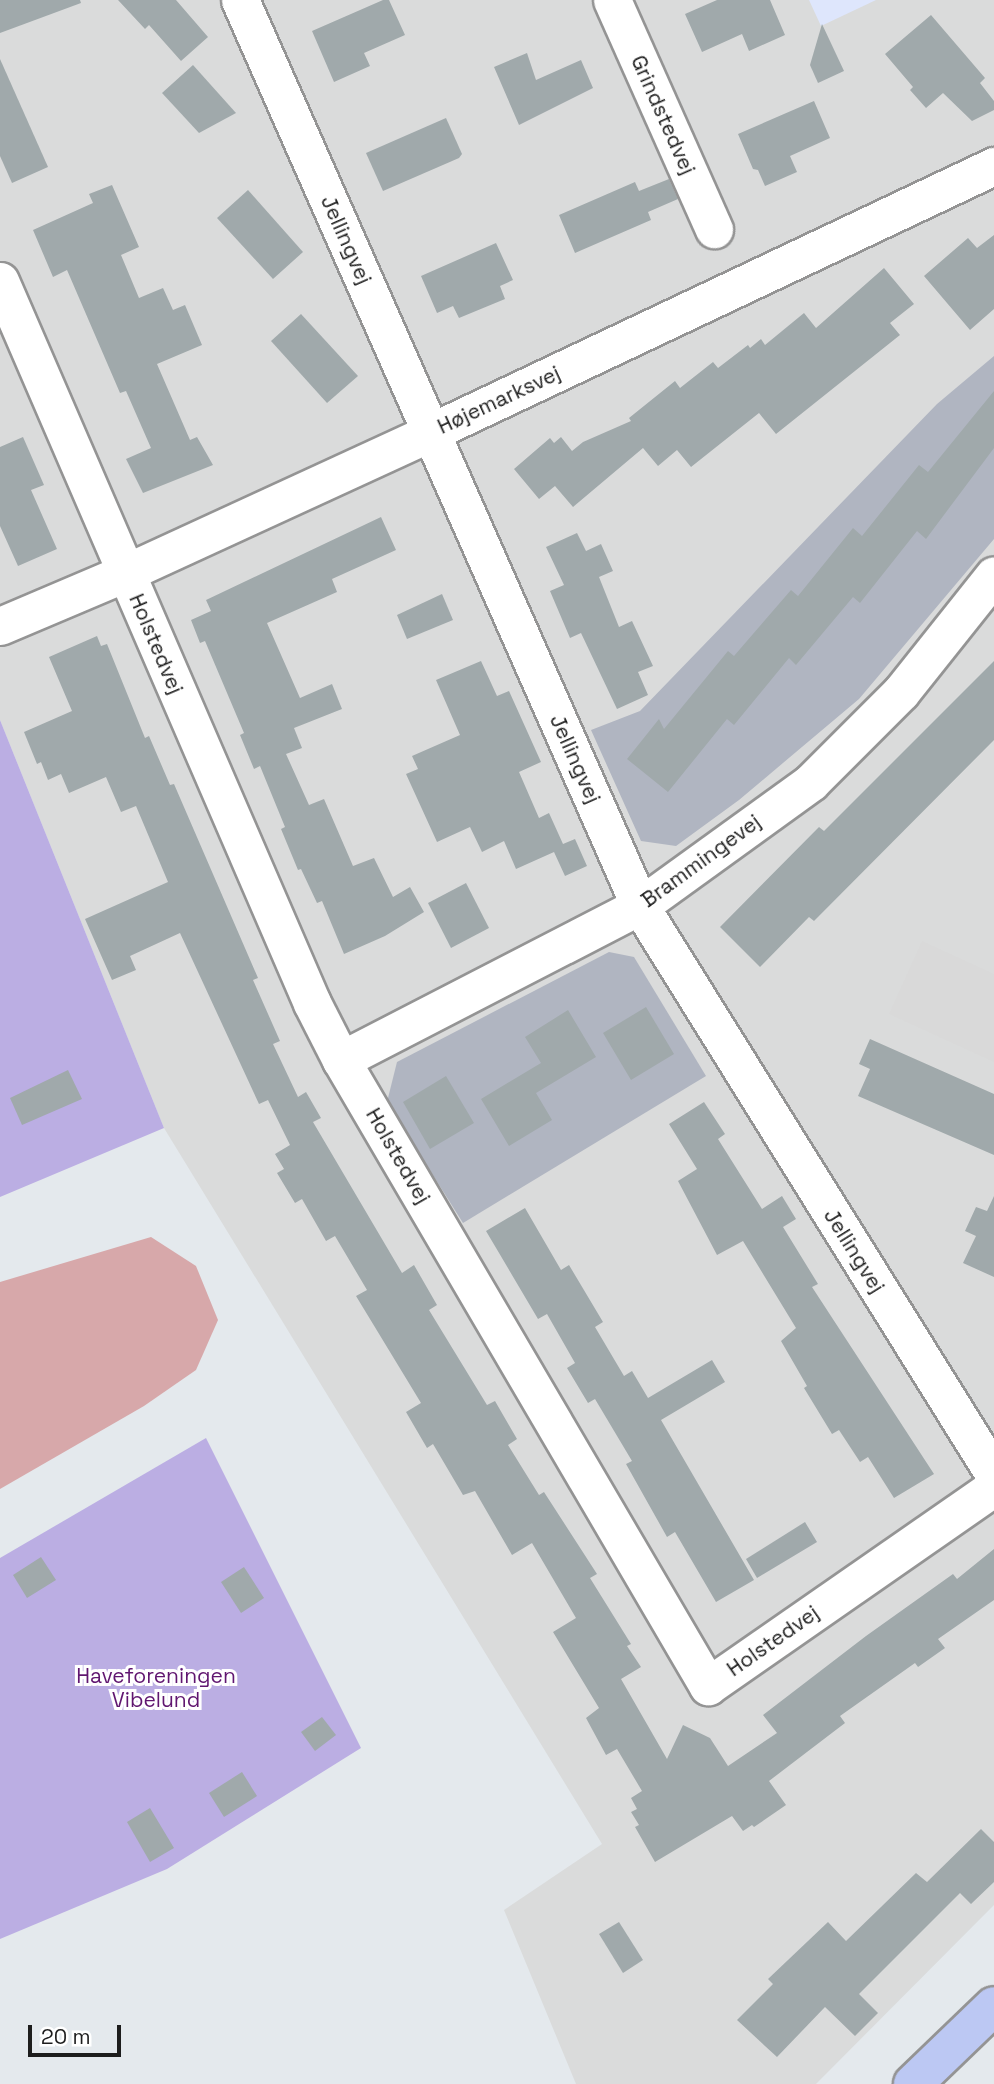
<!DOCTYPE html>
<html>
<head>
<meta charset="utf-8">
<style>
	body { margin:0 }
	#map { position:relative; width:994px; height:2084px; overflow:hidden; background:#e4e9ed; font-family:"Space Grotesk",sans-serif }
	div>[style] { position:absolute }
	.residential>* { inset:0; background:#dadbdb }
	.education>* { inset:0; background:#dee6fc }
	.construction>* { inset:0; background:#b0b5c1 }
	.grass>* { inset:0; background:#bbaee3 }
	.parking>* { inset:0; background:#d9d9d9 }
	.water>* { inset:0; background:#d7a8aa }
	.building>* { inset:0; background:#a0a9ab }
	.roads { filter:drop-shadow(2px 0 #949494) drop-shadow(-2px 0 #949494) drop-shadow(0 2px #949494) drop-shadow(0 -2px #949494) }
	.street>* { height:37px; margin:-18.5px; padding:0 18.5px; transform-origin:18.5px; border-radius:18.5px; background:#fff }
	.secondary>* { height:38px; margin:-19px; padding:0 19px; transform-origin:19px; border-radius:19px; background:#bcc8f3 }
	span { translate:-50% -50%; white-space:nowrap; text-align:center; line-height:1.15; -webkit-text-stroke:6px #fff; paint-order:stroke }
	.street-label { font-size:21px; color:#1d1d1d }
	.park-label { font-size:21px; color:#601670 }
	.scale { position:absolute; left:28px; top:2025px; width:93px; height:32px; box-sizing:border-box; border:4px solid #1d1d1d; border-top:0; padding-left:9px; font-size:21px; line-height:24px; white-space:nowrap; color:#1d1d1d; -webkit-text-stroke:5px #fff; paint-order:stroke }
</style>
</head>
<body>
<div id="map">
	<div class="residential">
		<i style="clip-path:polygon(0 0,994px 0,994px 1905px,816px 2084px,576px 2084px,504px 1910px,602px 1844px,164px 1128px,0 720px)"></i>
	</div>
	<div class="education">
		<i style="clip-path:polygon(809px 0,876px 0,821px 26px)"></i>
	</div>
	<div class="construction">
		<i style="clip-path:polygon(994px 356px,994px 539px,859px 699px,739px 800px,676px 846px,641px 841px,591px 730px,640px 711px,937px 404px)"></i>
		<i style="clip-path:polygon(609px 952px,634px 957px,706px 1076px,463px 1223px,387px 1102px,397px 1062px)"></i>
	</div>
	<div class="grass">
		<i style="clip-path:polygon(0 720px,164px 1128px,0 1197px)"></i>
		<i style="clip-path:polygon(206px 1438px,361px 1748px,167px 1869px,0 1939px,0 1558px)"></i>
	</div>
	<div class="parking">
		<i style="clip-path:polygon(922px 941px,994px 974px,994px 1062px,889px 1014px)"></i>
	</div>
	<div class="water">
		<i style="clip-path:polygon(151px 1237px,196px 1266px,218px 1320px,196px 1370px,144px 1406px,0 1489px,0 1282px)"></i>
	</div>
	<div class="building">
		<i style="clip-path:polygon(0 0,80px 0,81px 3px,0 33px)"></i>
		<i style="clip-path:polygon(118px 0,176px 0,208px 37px,181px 61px,149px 25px,145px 29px)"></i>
		<i style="clip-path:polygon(383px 0,389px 0,405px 35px,364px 53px,370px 66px,334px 82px,312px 31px)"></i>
		<i style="clip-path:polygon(717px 0,770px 0,785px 35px,749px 51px,742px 34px,702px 52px,685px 14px)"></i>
		<i style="clip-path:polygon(931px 15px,985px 78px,980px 83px,994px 101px,994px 110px,972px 121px,943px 93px,926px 108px,910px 90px,913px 87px,885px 54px)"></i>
		<i style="clip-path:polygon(822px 24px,844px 71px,818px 83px,810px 65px)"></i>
		<i style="clip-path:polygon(527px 53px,536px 80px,581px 60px,593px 88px,519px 125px,494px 67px)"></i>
		<i style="clip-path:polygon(0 59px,48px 167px,12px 183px,0 156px)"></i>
		<i style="clip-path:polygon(193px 65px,236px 113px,199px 133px,162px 93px)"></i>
		<i style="clip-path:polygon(814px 101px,830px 138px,790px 156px,797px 172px,765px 186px,758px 170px,753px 169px,738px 134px)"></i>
		<i style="clip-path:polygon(446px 118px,462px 154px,459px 158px,383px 191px,366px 153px)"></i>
		<i style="clip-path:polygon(669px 179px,678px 199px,648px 212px,651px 220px,575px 253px,559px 215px,635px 182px,639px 191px)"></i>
		<i style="clip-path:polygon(112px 185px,139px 247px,121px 255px,139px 298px,163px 288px,173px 310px,185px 305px,202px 345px,157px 364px,190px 440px,197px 437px,213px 465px,143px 493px,126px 459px,151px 448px,126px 391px,120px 393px,67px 270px,53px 277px,33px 230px,93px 203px,89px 194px)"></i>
		<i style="clip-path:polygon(248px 190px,303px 252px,273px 279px,217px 218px)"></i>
		<i style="clip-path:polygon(994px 235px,994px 309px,970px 330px,924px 276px,968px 238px,977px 248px)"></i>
		<i style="clip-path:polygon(496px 243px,513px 280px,500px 286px,505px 299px,459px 318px,453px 306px,437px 313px,421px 276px)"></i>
		<i style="clip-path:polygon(884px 268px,914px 304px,890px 323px,900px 335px,776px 434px,759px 413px,691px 467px,677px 450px,658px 466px,643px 448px,573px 507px,555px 486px,539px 499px,514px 469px,550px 438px,554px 443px,561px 437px,572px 451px,583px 442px,631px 421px,629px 418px,675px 381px,680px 388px,713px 362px,718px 368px,748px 345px,750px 348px,761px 339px,765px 345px,804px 313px,816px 328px)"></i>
		<i style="clip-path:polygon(301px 314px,358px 376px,327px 403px,271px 341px)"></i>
		<i style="clip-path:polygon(994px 391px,994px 448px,926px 539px,917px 531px,860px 603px,853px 597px,796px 665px,789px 658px,734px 725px,727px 719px,668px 792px,627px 759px,659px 719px,664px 729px,728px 651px,734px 656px,791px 590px,798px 596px,853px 528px,862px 536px,919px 465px,928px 472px)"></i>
		<i style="clip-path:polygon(23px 437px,44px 485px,31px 490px,57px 549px,18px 566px,0 526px,0 447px)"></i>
		<i style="clip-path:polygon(381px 517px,396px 550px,332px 579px,337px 592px,267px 623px,300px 698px,332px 684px,342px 709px,294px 728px,302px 748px,286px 754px,309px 805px,324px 799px,353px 866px,374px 858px,393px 897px,410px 887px,424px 912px,385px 936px,344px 954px,322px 901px,317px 903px,301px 869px,298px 870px,281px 829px,285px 827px,260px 766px,254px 769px,240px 735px,244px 733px,205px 641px,200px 643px,191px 620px,211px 611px,206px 600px)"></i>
		<i style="clip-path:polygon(577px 533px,586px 551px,601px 544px,613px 571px,599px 577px,619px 627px,632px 621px,653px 666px,638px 672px,648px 695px,617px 709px,581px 633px,570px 638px,550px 591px,564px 585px,546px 547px)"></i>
		<i style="clip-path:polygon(442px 594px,453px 620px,407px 639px,397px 615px)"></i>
		<i style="clip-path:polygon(97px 636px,101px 646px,107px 644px,145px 738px,149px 736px,170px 785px,174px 784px,258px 978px,253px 980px,280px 1041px,273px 1044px,298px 1097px,306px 1092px,321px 1118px,313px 1122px,402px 1273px,414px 1265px,437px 1305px,429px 1310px,487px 1405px,495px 1401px,517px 1439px,508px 1445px,539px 1495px,544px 1492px,597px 1574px,590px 1578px,631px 1644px,627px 1646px,641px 1667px,621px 1679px,667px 1759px,683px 1725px,710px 1738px,728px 1766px,777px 1733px,763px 1715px,866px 1636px,953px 1574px,957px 1579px,994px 1549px,994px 1600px,938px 1639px,945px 1648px,918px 1667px,915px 1663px,840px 1716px,845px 1723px,769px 1781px,786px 1805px,754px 1827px,752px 1825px,743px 1831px,732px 1816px,655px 1862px,635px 1827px,639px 1825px,631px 1812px,637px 1809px,631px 1798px,642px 1791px,617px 1749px,606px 1755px,586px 1718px,599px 1708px,553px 1632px,576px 1618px,532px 1543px,512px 1555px,475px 1491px,463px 1495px,433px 1444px,427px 1448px,406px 1412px,421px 1403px,356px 1296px,367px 1290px,335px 1236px,326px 1241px,302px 1199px,295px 1203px,277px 1173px,284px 1169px,275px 1154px,290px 1145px,268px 1100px,259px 1104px,180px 933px,130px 956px,136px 970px,112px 980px,85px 919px,168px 882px,136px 806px,121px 812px,106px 777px,69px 793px,61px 774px,48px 780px,41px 762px,37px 764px,24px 732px,72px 711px,49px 657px)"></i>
		<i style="clip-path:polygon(481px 661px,497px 696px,509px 691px,541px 762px,519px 772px,539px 818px,549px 813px,563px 844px,575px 839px,587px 866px,565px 876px,554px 852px,516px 869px,504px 841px,482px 852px,470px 827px,437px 842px,406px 774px,418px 769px,412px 756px,460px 735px,436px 680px)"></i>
		<i style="clip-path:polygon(994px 661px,994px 740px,814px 921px,809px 917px,760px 967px,720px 927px,819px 827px,824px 831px)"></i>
		<i style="clip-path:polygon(466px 883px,489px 928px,451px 948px,428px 903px)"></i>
		<i style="clip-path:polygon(646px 1007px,674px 1054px,631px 1080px,603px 1033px)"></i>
		<i style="clip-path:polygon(568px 1010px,596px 1057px,536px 1093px,552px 1120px,509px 1146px,481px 1099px,541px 1063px,525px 1037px)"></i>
		<i style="clip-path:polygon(870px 1039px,994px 1094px,994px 1155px,858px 1096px,870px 1069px,859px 1064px)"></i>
		<i style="clip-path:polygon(68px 1070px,82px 1099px,22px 1125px,10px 1098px)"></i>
		<i style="clip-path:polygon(446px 1076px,474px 1123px,430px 1149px,403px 1102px)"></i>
		<i style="clip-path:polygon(704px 1102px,725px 1134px,718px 1139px,762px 1209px,782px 1196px,796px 1219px,783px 1227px,818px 1284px,812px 1287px,934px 1474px,894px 1498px,868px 1457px,860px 1462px,839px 1430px,832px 1434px,804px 1388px,807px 1386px,781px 1341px,796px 1328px,743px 1241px,717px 1255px,678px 1181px,697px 1169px,669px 1124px)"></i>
		<i style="clip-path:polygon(994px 1196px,994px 1277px,963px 1263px,976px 1236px,965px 1231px,976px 1207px,987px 1211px)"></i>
		<i style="clip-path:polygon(525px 1208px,561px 1270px,569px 1265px,603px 1322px,595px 1327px,624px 1376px,632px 1371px,648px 1398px,712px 1360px,725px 1382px,661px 1420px,754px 1580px,716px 1602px,675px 1532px,667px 1537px,626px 1464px,632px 1461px,595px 1399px,588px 1403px,567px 1368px,575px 1363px,547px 1314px,538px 1319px,486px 1231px)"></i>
		<i style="clip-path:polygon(805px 1522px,817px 1542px,757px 1578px,746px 1559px)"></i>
		<i style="clip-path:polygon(41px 1557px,56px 1580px,27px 1598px,13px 1575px)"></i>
		<i style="clip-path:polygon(244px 1567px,264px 1598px,241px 1613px,221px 1582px)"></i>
		<i style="clip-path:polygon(322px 1717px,336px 1735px,315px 1751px,301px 1732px)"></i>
		<i style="clip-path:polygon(242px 1772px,257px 1796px,224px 1817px,209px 1793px)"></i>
		<i style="clip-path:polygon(150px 1808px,174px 1848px,150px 1862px,127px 1822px)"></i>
		<i style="clip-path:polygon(981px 1829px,994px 1842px,994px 1882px,971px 1904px,960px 1893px,859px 1994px,878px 2013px,855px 2036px,825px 2007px,777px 2057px,737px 2020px,773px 1984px,768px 1979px,828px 1922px,846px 1941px,916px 1873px,927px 1882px)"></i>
		<i style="clip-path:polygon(619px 1922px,643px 1960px,623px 1973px,599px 1934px)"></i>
	</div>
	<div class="roads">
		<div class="street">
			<i style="left:240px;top:0;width:990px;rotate:66.18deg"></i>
			<i style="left:640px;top:906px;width:669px;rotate:58.07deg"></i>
			<i style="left:612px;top:0;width:251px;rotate:66deg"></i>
			<i style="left:0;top:281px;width:787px;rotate:66.63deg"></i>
			<i style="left:312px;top:1003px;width:64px;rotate:63deg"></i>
			<i style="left:341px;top:1060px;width:726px;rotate:59.62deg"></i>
			<i style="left:708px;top:1686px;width:348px;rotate:-34.8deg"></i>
			<i style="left:0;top:626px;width:136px;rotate:-23deg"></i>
			<i style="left:125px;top:573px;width:337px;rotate:-24.7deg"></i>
			<i style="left:431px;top:432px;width:623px;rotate:-25.29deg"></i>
			<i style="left:341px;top:1060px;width:336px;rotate:-27.3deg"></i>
			<i style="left:640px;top:906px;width:211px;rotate:-35.9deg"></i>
			<i style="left:811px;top:782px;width:127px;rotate:-45deg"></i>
			<i style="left:901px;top:692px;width:149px;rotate:-51.5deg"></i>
		</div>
		<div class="secondary">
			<i style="left:913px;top:2084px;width:112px;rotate:-43.9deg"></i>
		</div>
	</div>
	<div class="street-label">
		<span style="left:663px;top:115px;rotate:66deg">Grindstedvej</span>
		<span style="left:346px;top:240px;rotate:66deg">Jellingvej</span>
		<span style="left:499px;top:400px;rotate:-25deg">Højemarksvej</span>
		<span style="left:156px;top:644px;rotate:67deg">Holstedvej</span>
		<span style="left:575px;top:759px;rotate:66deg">Jellingvej</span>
		<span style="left:701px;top:861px;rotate:-36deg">Brammingevej</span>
		<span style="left:398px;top:1156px;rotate:60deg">Holstedvej</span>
		<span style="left:854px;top:1251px;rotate:58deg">Jellingvej</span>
		<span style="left:773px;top:1641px;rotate:-35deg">Holstedvej</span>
	</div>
	<div class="park-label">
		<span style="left:156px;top:1688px">Haveforeningen<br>Vibelund</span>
	</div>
	<div class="scale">20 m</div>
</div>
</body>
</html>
